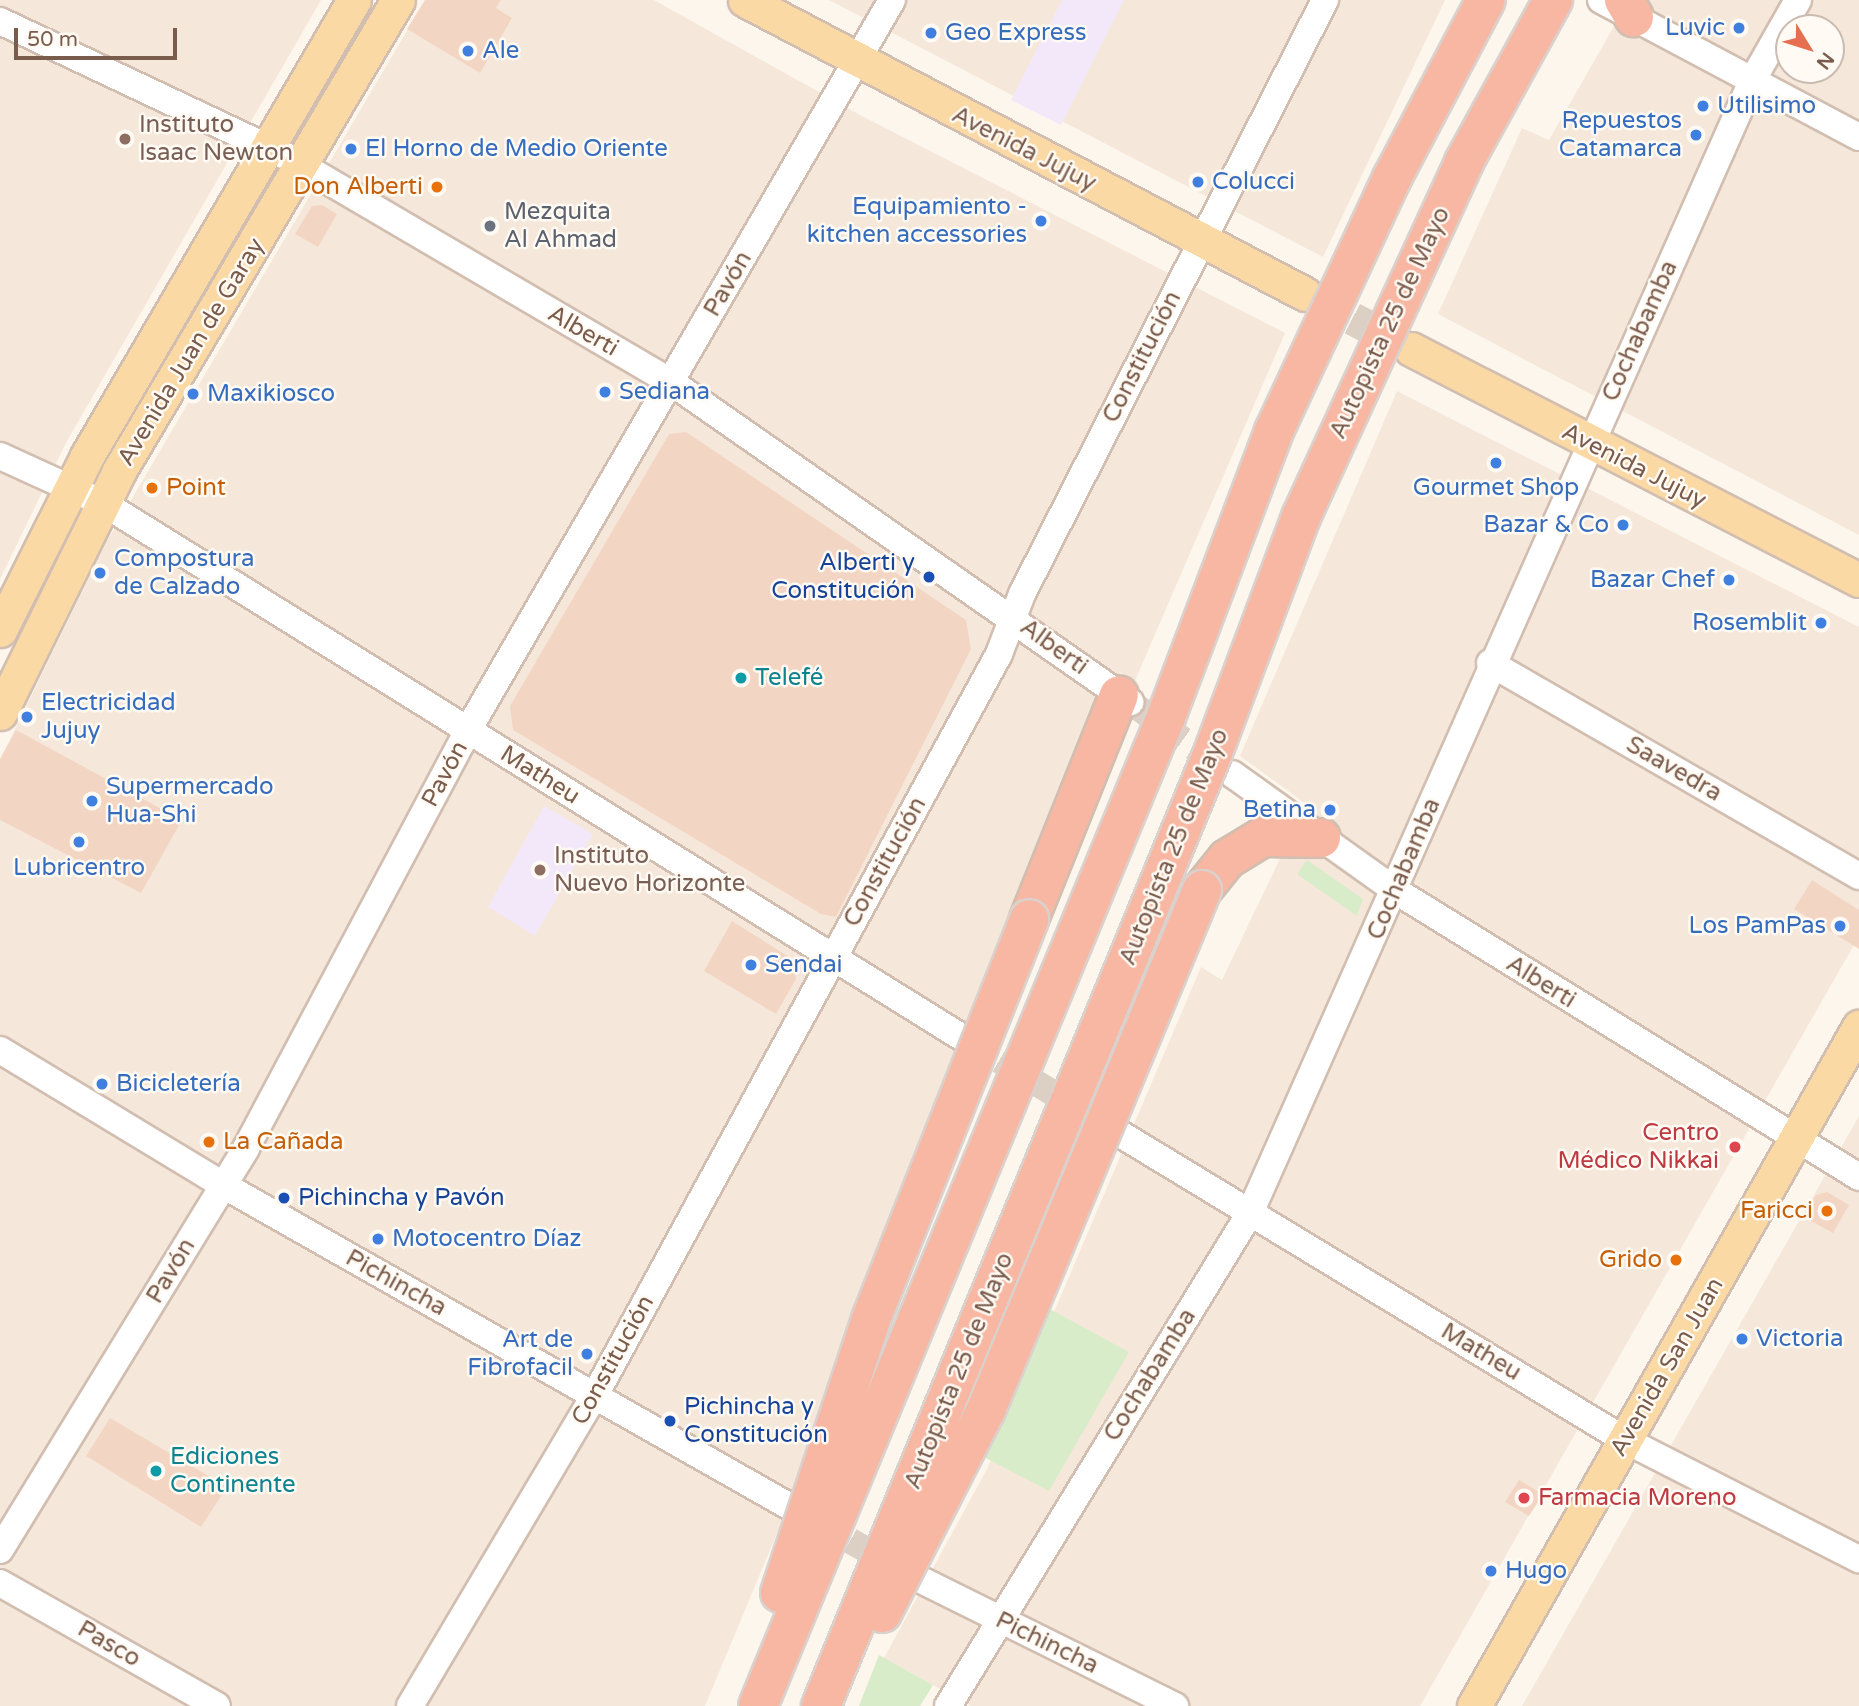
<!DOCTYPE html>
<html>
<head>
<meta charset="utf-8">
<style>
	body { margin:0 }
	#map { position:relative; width:1859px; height:1706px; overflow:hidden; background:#fdf6ec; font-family:"Varela Round",sans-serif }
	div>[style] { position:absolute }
	.residential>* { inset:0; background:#f5e8da }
	.education>* { inset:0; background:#f3e8fa }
	.green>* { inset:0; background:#d8ecc9 }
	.building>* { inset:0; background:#f3d5c3 }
	.minor-tunnel>* { height:26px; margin-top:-13px; transform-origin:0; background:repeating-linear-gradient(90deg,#dcd0c4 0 26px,transparent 0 39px) }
	.major-tunnel>* { height:33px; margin-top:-16.5px; transform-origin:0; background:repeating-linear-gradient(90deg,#dcd0c4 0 33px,transparent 0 50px) }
	.roads { filter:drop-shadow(2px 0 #d1beb0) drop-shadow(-2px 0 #d1beb0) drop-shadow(0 2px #d1beb0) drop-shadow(0 -2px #d1beb0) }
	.minor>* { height:26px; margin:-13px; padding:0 13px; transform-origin:13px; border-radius:13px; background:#fff }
	.major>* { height:33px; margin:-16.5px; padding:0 16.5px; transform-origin:16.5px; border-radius:16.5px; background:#fbd9a5 }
	.highway>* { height:38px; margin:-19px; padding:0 19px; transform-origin:19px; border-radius:19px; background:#f7b7a3 }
	.bridges { filter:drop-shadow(2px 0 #dad1cd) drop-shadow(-2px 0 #dad1cd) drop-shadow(0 2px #dad1cd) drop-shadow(0 -2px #dad1cd) }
	.highway-bridge>* { height:38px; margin:-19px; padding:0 19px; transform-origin:19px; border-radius:19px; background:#f7b7a3 }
	.dots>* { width:19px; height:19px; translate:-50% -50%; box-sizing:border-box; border:4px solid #fffaf3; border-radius:50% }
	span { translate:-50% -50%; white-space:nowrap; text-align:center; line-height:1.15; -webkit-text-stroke:5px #fffaf3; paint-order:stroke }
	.shop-label { font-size:24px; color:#366cbe }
	.right { translate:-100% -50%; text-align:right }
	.left { translate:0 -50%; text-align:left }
	.education-label { font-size:24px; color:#785e54 }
	.street-label { font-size:24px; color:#7a5c4d }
	.food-label { font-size:24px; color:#c56008 }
	.worship-label { font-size:24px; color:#5b616d }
	.transit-label { font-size:24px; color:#164399 }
	.culture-label { font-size:24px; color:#0d838f }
	.health-label { font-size:24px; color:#be3a42 }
	.north { position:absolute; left:1775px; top:14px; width:70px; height:70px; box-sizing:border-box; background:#fffaf3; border:2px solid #cabbb1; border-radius:50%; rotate:128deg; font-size:19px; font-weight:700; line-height:28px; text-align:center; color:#7a5c4d }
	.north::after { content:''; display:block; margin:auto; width:24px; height:32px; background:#e76f51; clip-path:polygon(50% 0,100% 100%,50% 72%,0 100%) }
	.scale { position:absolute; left:14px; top:28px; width:163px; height:32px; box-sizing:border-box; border:4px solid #7a5c4d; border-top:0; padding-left:9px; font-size:21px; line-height:24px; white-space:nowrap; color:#7a5c4d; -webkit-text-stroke:5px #fffaf3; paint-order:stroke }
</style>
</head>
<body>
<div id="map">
	<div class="residential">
		<i style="clip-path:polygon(0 0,321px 0,67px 441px,0 579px)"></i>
		<i style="clip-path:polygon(425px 0,654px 0,860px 115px,1285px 333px,1134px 683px,1121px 672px,1066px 775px,1077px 783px,907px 1179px,780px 1526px,705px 1706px,0 1706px,0 760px,107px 541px)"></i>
		<i style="clip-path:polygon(829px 0,1445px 0,1323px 257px)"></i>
		<i style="clip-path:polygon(evenodd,1629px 0,1859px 0,1859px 535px,1438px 314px,1522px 128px,1549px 140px,1629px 0,1789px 28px,1831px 28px,1831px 70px,1789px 70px,1789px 28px)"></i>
		<i style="clip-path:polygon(1397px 391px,1859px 627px,1859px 936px,1420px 1706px,971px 1706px,884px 1658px,987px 1469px,1201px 967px,1222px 980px,1306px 804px,1240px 756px)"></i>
		<i style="clip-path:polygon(1859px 1116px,1859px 1706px,1522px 1706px)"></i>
	</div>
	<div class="education">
		<i style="clip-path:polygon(1062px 0,1124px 0,1061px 125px,1011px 100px)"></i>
		<i style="clip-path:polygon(544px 806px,593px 834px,535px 936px,488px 907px)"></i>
	</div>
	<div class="green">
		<i style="clip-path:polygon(1307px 860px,1363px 899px,1357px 916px,1297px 874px)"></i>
		<i style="clip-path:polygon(1046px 1307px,1129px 1352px,1049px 1491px,976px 1453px)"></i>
		<i style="clip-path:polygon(879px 1655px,933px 1685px,920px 1706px,859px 1706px)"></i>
	</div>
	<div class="building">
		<i style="clip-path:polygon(425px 0,501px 0,496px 8px,512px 18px,480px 73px,407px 29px)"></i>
		<i style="clip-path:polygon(322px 205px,337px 214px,318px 247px,295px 234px,312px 206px)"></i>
		<i style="clip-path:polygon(686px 432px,966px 620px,971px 649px,836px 917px,821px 914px,513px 730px,510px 706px,669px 434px)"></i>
		<i style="clip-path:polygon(16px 730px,182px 820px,141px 893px,0 820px,0 759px)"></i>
		<i style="clip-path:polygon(1812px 880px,1859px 910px,1859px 949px,1794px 909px)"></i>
		<i style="clip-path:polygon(732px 921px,792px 959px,796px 979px,776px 1014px,704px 971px)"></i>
		<i style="clip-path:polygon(1827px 1192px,1849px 1205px,1833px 1233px,1804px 1217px,1816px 1195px)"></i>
		<i style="clip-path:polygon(110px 1418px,227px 1487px,201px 1527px,86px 1456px)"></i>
		<i style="clip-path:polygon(1519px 1480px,1543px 1494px,1529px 1516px,1505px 1502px)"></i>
	</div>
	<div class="minor-tunnel">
		<i style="left:1130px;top:702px;width:114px;rotate:35.4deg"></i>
		<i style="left:966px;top:1040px;width:171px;rotate:31.4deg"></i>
		<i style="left:816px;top:1522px;width:91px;rotate:28.8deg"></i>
	</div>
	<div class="major-tunnel">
		<i style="left:1308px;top:295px;width:110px;rotate:27.5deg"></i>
	</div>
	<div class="roads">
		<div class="minor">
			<i style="left:1601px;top:0;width:292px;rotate:28deg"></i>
			<i style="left:0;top:21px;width:314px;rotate:25.3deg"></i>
			<i style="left:284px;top:155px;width:449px;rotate:30.4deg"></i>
			<i style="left:671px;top:382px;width:560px;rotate:34.88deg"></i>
			<i style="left:0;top:456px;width:113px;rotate:24.5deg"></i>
			<i style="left:103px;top:503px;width:1016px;rotate:31.89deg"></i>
			<i style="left:1490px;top:663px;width:426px;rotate:30deg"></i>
			<i style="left:1232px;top:774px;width:201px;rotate:35.5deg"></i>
			<i style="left:1396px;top:891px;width:544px;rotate:31.7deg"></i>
			<i style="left:0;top:1050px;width:261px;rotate:31.2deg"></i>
			<i style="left:223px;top:1185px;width:657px;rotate:29.57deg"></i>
			<i style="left:1112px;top:1129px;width:600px;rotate:31.23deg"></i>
			<i style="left:1625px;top:1440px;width:263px;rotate:27deg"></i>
			<i style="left:0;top:1550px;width:471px;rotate:-58.5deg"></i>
			<i style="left:246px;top:1148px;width:473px;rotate:-62deg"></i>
			<i style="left:468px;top:730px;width:844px;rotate:-59.85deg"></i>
			<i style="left:919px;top:1579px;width:286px;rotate:26.4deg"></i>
			<i style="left:0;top:1583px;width:249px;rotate:29.5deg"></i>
			<i style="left:410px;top:1706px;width:362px;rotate:-59.3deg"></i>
			<i style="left:595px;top:1395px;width:844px;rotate:-61.4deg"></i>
			<i style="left:999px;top:654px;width:64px;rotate:-69deg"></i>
			<i style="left:1022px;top:594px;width:667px;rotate:-62.97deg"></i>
			<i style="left:948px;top:1706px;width:578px;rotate:-58.51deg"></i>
			<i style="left:1250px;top:1213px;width:1238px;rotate:-66.08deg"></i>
			<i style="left:1752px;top:81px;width:93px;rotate:-60.4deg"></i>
		</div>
		<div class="major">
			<i style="left:745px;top:0;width:632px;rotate:27.7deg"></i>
			<i style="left:1411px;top:349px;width:504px;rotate:27.28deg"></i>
			<i style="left:0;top:630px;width:195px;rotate:-63.4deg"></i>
			<i style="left:87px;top:456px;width:528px;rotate:-59.65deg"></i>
			<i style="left:0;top:713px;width:270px;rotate:-63.8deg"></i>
			<i style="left:119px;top:471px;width:547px;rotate:-59.36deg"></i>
			<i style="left:1474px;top:1706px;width:781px;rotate:-60.45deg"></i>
		</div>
		<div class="highway">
			<i style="left:1624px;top:0;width:20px;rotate:60deg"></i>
			<i style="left:1202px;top:890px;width:40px;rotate:-51deg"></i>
			<i style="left:1227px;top:859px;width:42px;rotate:-31.4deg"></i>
			<i style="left:1263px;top:837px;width:58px;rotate:1deg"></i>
			<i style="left:1029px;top:919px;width:241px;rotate:-68.1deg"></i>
		</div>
	</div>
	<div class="bridges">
		<div class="highway-bridge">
			<i style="left:780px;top:1593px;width:289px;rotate:-71.6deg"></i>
			<i style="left:871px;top:1319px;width:430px;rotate:-68.4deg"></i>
			<i style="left:882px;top:1613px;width:228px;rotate:-62.9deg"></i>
			<i style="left:986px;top:1410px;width:563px;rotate:-67.44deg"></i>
			<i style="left:758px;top:1706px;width:1070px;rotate:-67.58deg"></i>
			<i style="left:1166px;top:717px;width:306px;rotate:-69.3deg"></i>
			<i style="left:1274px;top:431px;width:279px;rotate:-65deg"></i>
			<i style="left:1392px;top:178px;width:201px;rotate:-62.2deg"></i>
			<i style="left:821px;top:1706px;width:1028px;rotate:-67.65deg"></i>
			<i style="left:1212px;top:755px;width:254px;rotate:-69.5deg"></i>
			<i style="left:1301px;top:517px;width:391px;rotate:-65.3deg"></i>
			<i style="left:1464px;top:162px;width:185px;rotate:-61.2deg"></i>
		</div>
	</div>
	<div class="dots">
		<i style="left:1739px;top:28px;background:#3f7fe0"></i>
		<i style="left:931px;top:33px;background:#3f7fe0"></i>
		<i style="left:468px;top:51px;background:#3f7fe0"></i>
		<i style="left:1703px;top:106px;background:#3f7fe0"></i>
		<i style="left:1696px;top:135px;background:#3f7fe0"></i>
		<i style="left:125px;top:139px;background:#8d6e63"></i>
		<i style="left:351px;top:149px;background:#3f7fe0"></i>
		<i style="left:1198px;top:182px;background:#3f7fe0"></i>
		<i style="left:437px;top:187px;background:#e8710a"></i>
		<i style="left:1041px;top:221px;background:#3f7fe0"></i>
		<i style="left:490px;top:226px;background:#6b7280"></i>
		<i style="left:605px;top:392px;background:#3f7fe0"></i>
		<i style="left:193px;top:394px;background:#3f7fe0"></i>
		<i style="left:1496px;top:463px;background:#3f7fe0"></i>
		<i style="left:152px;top:488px;background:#e8710a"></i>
		<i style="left:1623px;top:525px;background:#3f7fe0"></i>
		<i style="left:100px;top:573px;background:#3f7fe0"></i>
		<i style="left:929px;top:577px;background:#1a4fb4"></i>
		<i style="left:1729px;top:580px;background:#3f7fe0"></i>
		<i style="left:1821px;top:623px;background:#3f7fe0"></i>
		<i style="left:741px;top:678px;background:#0f9aa8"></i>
		<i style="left:27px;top:717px;background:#3f7fe0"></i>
		<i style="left:92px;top:801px;background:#3f7fe0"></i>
		<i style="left:1330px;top:810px;background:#3f7fe0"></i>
		<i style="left:79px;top:842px;background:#3f7fe0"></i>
		<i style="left:540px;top:870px;background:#8d6e63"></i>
		<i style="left:1840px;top:926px;background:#3f7fe0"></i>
		<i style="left:751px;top:965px;background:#3f7fe0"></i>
		<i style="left:102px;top:1084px;background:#3f7fe0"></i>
		<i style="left:209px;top:1142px;background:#e8710a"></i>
		<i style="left:1735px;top:1147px;background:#e0444e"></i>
		<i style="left:284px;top:1198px;background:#1a4fb4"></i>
		<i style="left:1827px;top:1211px;background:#e8710a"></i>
		<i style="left:378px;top:1239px;background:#3f7fe0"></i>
		<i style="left:1676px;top:1260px;background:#e8710a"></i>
		<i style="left:1742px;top:1339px;background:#3f7fe0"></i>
		<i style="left:587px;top:1354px;background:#3f7fe0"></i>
		<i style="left:670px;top:1421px;background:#1a4fb4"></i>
		<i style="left:156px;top:1471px;background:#0f9aa8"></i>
		<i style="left:1524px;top:1498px;background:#e0444e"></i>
		<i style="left:1491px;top:1571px;background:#3f7fe0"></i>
	</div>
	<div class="shop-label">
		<span class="right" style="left:1725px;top:28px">Luvic</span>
		<span class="left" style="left:945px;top:33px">Geo Express</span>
		<span class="left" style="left:482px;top:51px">Ale</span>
		<span class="left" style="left:1717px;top:106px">Utilisimo</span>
		<span class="right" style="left:1682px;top:135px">Repuestos<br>Catamarca</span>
		<span class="left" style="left:365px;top:149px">El Horno de Medio Oriente</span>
		<span class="left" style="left:1212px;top:182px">Colucci</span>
		<span class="right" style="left:1027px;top:221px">Equipamiento -<br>kitchen accessories</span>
		<span class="left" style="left:619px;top:392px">Sediana</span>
		<span class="left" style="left:207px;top:394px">Maxikiosco</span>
		<span style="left:1496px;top:488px">Gourmet Shop</span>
		<span class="right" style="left:1609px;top:525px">Bazar &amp; Co</span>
		<span class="left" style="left:114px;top:573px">Compostura<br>de Calzado</span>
		<span class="right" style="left:1715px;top:580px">Bazar Chef</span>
		<span class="right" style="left:1807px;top:623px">Rosemblit</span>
		<span class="left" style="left:41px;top:717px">Electricidad<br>Jujuy</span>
		<span class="left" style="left:106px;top:801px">Supermercado<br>Hua-Shi</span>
		<span class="right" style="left:1316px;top:810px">Betina</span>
		<span style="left:79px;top:868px">Lubricentro</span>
		<span class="right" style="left:1826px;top:926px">Los PamPas</span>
		<span class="left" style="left:765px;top:965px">Sendai</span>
		<span class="left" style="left:116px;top:1084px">Bicicletería</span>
		<span class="left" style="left:392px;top:1239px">Motocentro Díaz</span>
		<span class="left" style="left:1756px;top:1339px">Victoria</span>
		<span class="right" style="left:573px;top:1354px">Art de<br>Fibrofacil</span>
		<span class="left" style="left:1505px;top:1571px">Hugo</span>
	</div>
	<div class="education-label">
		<span class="left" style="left:139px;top:139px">Instituto<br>Isaac Newton</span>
		<span class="left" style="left:554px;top:870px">Instituto<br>Nuevo Horizonte</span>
	</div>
	<div class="street-label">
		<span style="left:1024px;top:149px;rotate:27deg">Avenida Jujuy</span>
		<span style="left:728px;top:284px;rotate:-60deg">Pavón</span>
		<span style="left:1390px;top:323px;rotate:-65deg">Autopista 25 de Mayo</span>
		<span style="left:583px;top:331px;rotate:30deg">Alberti</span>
		<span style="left:1640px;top:331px;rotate:-66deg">Cochabamba</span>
		<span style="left:191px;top:352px;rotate:-59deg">Avenida Juan de Garay</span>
		<span style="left:1142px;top:357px;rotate:-63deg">Constitución</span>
		<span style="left:1634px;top:466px;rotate:27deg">Avenida Jujuy</span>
		<span style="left:1054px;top:647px;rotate:36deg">Alberti</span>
		<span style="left:1674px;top:769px;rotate:30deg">Saavedra</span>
		<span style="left:445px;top:774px;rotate:-62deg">Pavón</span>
		<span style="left:540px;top:775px;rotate:32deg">Matheu</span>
		<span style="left:1174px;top:847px;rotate:-68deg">Autopista 25 de Mayo</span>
		<span style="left:885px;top:862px;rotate:-61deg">Constitución</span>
		<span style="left:1404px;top:869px;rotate:-67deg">Cochabamba</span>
		<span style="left:1541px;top:982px;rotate:32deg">Alberti</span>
		<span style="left:171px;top:1271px;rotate:-59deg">Pavón</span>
		<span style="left:396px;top:1283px;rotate:29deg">Pichincha</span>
		<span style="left:1481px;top:1352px;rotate:31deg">Matheu</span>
		<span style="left:613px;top:1360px;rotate:-61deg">Constitución</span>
		<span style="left:1667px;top:1367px;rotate:-60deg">Avenida San Juan</span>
		<span style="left:959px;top:1371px;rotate:-68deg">Autopista 25 de Mayo</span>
		<span style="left:1150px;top:1375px;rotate:-58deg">Cochabamba</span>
		<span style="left:1047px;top:1643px;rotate:26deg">Pichincha</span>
		<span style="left:109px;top:1644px;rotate:30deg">Pasco</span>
	</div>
	<div class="food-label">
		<span class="right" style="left:423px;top:187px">Don Alberti</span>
		<span class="left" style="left:166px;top:488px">Point</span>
		<span class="left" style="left:223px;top:1142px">La Cañada</span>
		<span class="right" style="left:1813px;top:1211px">Faricci</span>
		<span class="right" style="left:1662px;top:1260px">Grido</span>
	</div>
	<div class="worship-label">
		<span class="left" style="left:504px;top:226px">Mezquita<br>Al Ahmad</span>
	</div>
	<div class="transit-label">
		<span class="right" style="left:915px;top:577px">Alberti y<br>Constitución</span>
		<span class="left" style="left:298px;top:1198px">Pichincha y Pavón</span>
		<span class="left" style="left:684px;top:1421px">Pichincha y<br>Constitución</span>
	</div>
	<div class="culture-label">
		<span class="left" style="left:755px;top:678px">Telefé</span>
		<span class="left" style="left:170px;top:1471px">Ediciones<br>Continente</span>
	</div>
	<div class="health-label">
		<span class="right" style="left:1719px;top:1147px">Centro<br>Médico Nikkai</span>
		<span class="left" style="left:1538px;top:1498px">Farmacia Moreno</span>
	</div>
	<div class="north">N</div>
	<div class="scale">50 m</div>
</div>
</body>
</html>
